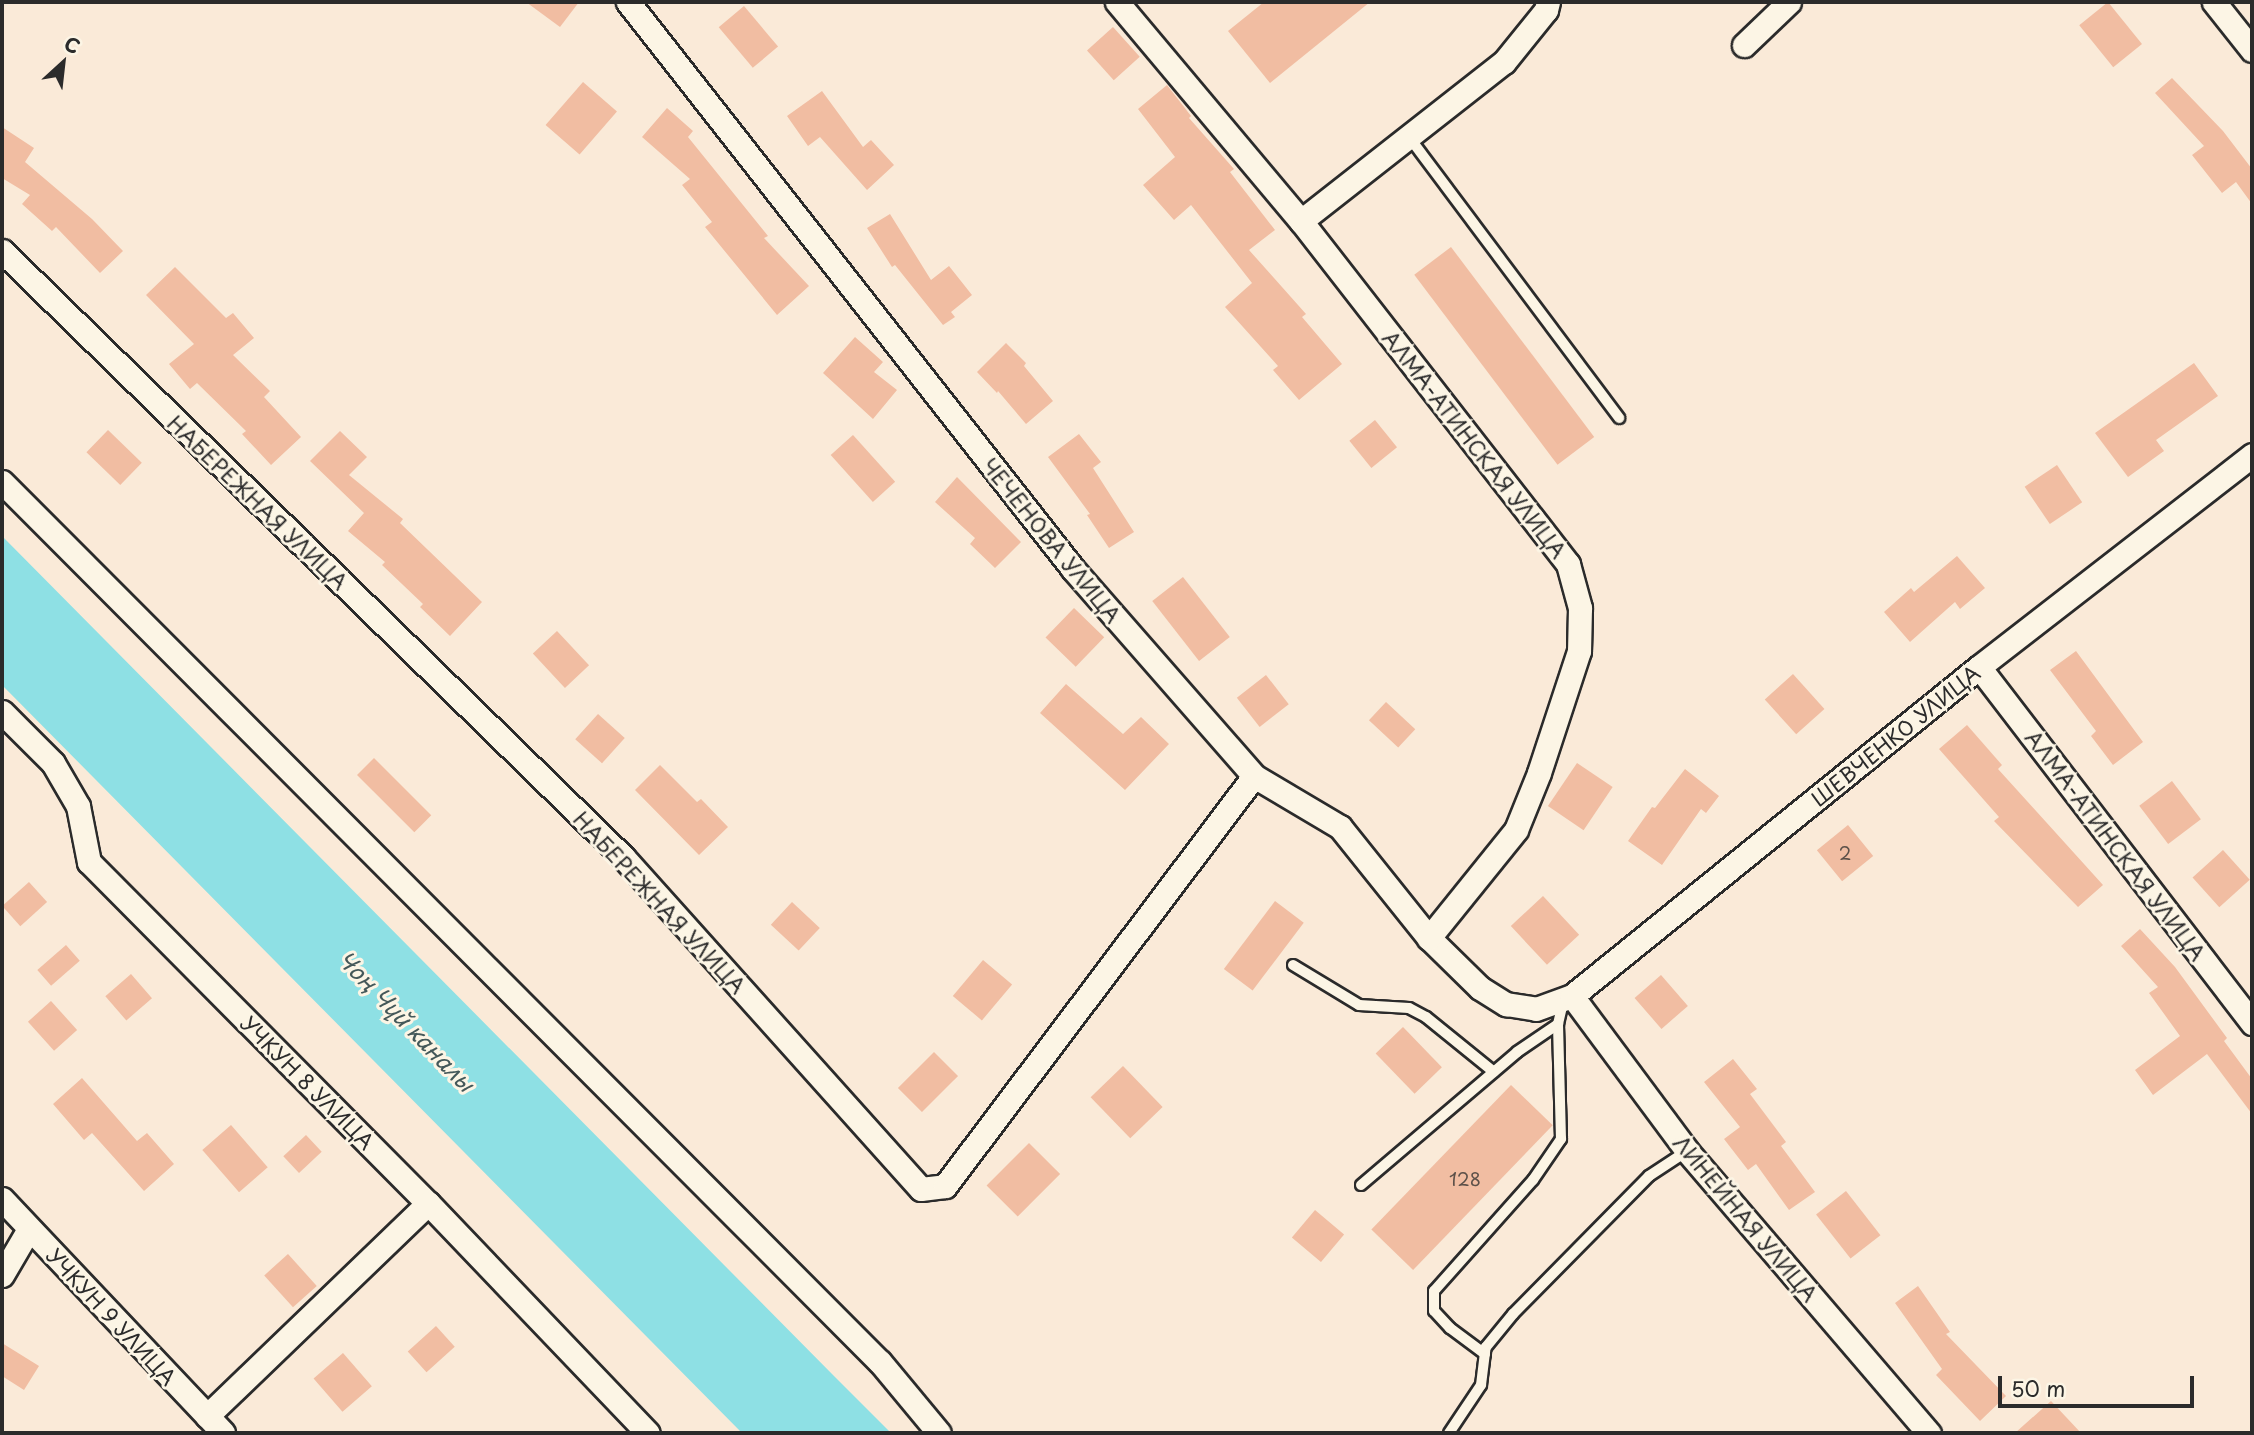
<!DOCTYPE html>
<html>
<head>
<meta charset="utf-8">
<style>
  body { margin:0 }
  #map { position:relative; width:2254px; height:1435px; overflow:hidden; background:#faead8; font-family:"Playpen Sans",sans-serif }
  div>[style] { position:absolute }
  [style*='--x'] { left:calc(var(--x)*1px); top:calc(var(--y)*1px); width:calc(var(--w)*1px); rotate:calc(var(--a)*1deg) }
  .water>* { inset:0; background:#8ee0e4 }
  .building>* { inset:0; background:#f1bda2; transform-origin:0 0 }
  .roads { filter:drop-shadow(2px 0 #2b2b2b) drop-shadow(-2px 0 #2b2b2b) drop-shadow(0 2px #2b2b2b) drop-shadow(0 -2px #2b2b2b) }
  .service>* { height:10px; margin:-5px; padding:0 5px; transform-origin:5px; border-radius:5px; background:#fcf5e5 }
  .minor>* { height:23px; margin:-11.5px; padding:0 11.5px; transform-origin:11.5px; border-radius:11.5px; background:#fcf5e5 }
  span { translate:-50% -50%; white-space:nowrap; text-align:center; line-height:1.15; -webkit-text-stroke:6px #fcf5e5; paint-order:stroke }
  .number-label { font-size:18px; color:#5c5049 }
  .number-label span { -webkit-text-stroke-width:0 }
  .street-label { font-size:21px; color:#2b2b2b }
  .water-label { font-size:23px; color:#445859; font-style:italic }
  .frame { position:absolute; inset:0; border:4px solid #2b2b2b; pointer-events:none }
  .north { position:absolute; left:28px; top:28px; width:70px; height:70px; -webkit-text-stroke:5px #fcf5e5; paint-order:stroke; rotate:27deg; font-size:19px; font-weight:700; line-height:28px; text-align:center; color:#2b2b2b }
  .north::after { content:''; display:block; margin:auto; width:24px; height:32px; background:#2b2b2b; clip-path:polygon(50% 0,100% 100%,50% 72%,0 100%) }
  .scale { position:absolute; left:1998px; top:1376px; width:196px; height:32px; box-sizing:border-box; border:4px solid #2b2b2b; border-top:0; padding-left:9px; font-size:21px; line-height:24px; white-space:nowrap; color:#2b2b2b; -webkit-text-stroke:5px #fcf5e5; paint-order:stroke }
</style>
</head>
<body>
<div id="map">
  <div class="water">
    <div style="clip-path:polygon(2px 536px,834px 1376px,891px 1433px,742px 1433px,2px 685px)"></div>
  </div>
  <div class="building">
    <div style="clip-path:polygon(526px 2px,579px 2px,560px 27px)"></div>
    <div style="clip-path:polygon(1264px 2px,1370px 2px,1270px 83px,1228px 31px)"></div>
    <div style="left:2108px;top:2px;width:54px;height:37px;rotate:51deg"></div>
    <div style="left:744px;top:6px;width:53px;height:33px;rotate:50deg"></div>
    <div style="left:1113px;top:27px;width:40px;height:35px;rotate:48deg"></div>
    <div style="clip-path:polygon(2172px 78px,2223px 131px,2252px 169px,2252px 204px,2236px 182px,2222px 193px,2192px 155px,2204px 146px,2155px 93px)"></div>
    <div style="left:583px;top:82px;width:45px;height:57px;rotate:41deg"></div>
    <div style="clip-path:polygon(1167px 85px,1191px 116px,1189px 118px,1234px 169px,1230px 172px,1275px 230px,1249px 250px,1306px 314px,1302px 317px,1342px 364px,1299px 400px,1273px 370px,1278px 366px,1225px 307px,1252px 283px,1191px 205px,1174px 220px,1143px 185px,1175px 157px,1138px 109px)"></div>
    <div style="clip-path:polygon(822px 91px,863px 147px,871px 140px,894px 165px,867px 190px,820px 137px,808px 146px,787px 116px)"></div>
    <div style="clip-path:polygon(667px 108px,693px 131px,688px 137px,768px 236px,764px 238px,809px 286px,777px 315px,705px 227px,712px 222px,682px 185px,690px 179px,642px 137px)"></div>
    <div style="clip-path:polygon(2px 127px,34px 148px,25px 162px,92px 219px,123px 251px,100px 273px,56px 227px,52px 231px,22px 204px,30px 195px,2px 178px)"></div>
    <div style="clip-path:polygon(890px 214px,931px 280px,949px 266px,972px 295px,951px 312px,955px 317px,943px 325px,895px 265px,892px 267px,867px 228px)"></div>
    <div style="left:1451px;top:247px;width:238px;height:46px;rotate:53deg"></div>
    <div style="clip-path:polygon(175px 267px,226px 318px,233px 313px,254px 338px,233px 355px,270px 391px,264px 397px,301px 437px,271px 465px,242px 434px,246px 431px,197px 383px,190px 389px,169px 364px,194px 344px,146px 295px)"></div>
    <div style="clip-path:polygon(855px 337px,883px 362px,874px 372px,897px 390px,873px 419px,823px 373px)"></div>
    <div style="clip-path:polygon(1006px 343px,1026px 363px,1024px 366px,1053px 401px,1026px 424px,998px 391px,997px 393px,977px 372px)"></div>
    <div style="clip-path:polygon(2194px 363px,2218px 396px,2156px 440px,2164px 451px,2128px 477px,2095px 433px)"></div>
    <div style="left:1375px;top:420px;width:35px;height:33px;rotate:51deg"></div>
    <div style="left:108px;top:430px;width:47px;height:31px;rotate:44deg"></div>
    <div style="clip-path:polygon(340px 431px,367px 457px,349px 475px,403px 519px,400px 523px,482px 602px,450px 636px,420px 607px,423px 604px,382px 565px,385px 562px,348px 531px,364px 513px,310px 461px)"></div>
    <div style="clip-path:polygon(1079px 434px,1101px 462px,1093px 468px,1134px 532px,1109px 548px,1087px 515px,1090px 514px,1048px 457px)"></div>
    <div style="left:853px;top:435px;width:63px;height:30px;rotate:48deg"></div>
    <div style="left:2057px;top:465px;width:45px;height:39px;rotate:56deg"></div>
    <div style="clip-path:polygon(957px 477px,1021px 542px,995px 568px,970px 544px,975px 538px,935px 502px)"></div>
    <div style="clip-path:polygon(1957px 556px,1985px 588px,1960px 609px,1955px 602px,1910px 642px,1884px 612px,1911px 588px,1914px 592px)"></div>
    <div style="left:1183px;top:577px;width:76px;height:39px;rotate:52deg"></div>
    <div style="left:1074px;top:608px;width:42px;height:41px;rotate:44deg"></div>
    <div style="left:557px;top:631px;width:47px;height:33px;rotate:47deg"></div>
    <div style="clip-path:polygon(2076px 651px,2143px 742px,2113px 765px,2091px 736px,2096px 731px,2050px 670px)"></div>
    <div style="left:1793px;top:674px;width:47px;height:38px;rotate:48deg"></div>
    <div style="left:1266px;top:675px;width:37px;height:37px;rotate:52deg"></div>
    <div style="clip-path:polygon(1066px 684px,1123px 734px,1141px 717px,1169px 744px,1125px 790px,1040px 713px)"></div>
    <div style="left:1386px;top:702px;width:40px;height:25px;rotate:43deg"></div>
    <div style="left:598px;top:714px;width:36px;height:34px;rotate:42deg"></div>
    <div style="clip-path:polygon(1967px 725px,2002px 765px,1998px 769px,2103px 885px,2078px 907px,1994px 821px,1999px 817px,1939px 749px)"></div>
    <div style="left:374px;top:758px;width:81px;height:24px;rotate:45deg"></div>
    <div style="left:1577px;top:763px;width:43px;height:52px;rotate:34deg"></div>
    <div style="clip-path:polygon(660px 765px,697px 802px,701px 799px,728px 827px,699px 855px,635px 790px)"></div>
    <div style="clip-path:polygon(1685px 769px,1719px 796px,1706px 813px,1701px 809px,1662px 865px,1628px 841px,1652px 807px,1655px 808px)"></div>
    <div style="left:2172px;top:781px;width:48px;height:41px;rotate:53deg"></div>
    <div style="left:1848px;top:825px;width:40px;height:40px;rotate:51deg"></div>
    <div style="left:2223px;top:850px;width:40px;height:41px;rotate:48deg"></div>
    <div style="left:29px;top:882px;width:27px;height:36px;rotate:48deg"></div>
    <div style="left:1543px;top:896px;width:53px;height:44px;rotate:47deg"></div>
    <div style="left:1275px;top:901px;width:36px;height:85px;rotate:37deg"></div>
    <div style="left:792px;top:902px;width:38px;height:31px;rotate:43deg"></div>
    <div style="clip-path:polygon(2140px 929px,2175px 967px,2227px 1038px,2224px 1041px,2252px 1079px,2252px 1114px,2207px 1054px,2153px 1095px,2135px 1070px,2180px 1036px,2149px 993px,2158px 987px,2121px 946px)"></div>
    <div style="left:66px;top:945px;width:21px;height:38px;rotate:49deg"></div>
    <div style="left:983px;top:960px;width:38px;height:47px;rotate:40deg"></div>
    <div style="left:131px;top:974px;width:32px;height:34px;rotate:49deg"></div>
    <div style="left:1661px;top:975px;width:41px;height:35px;rotate:49deg"></div>
    <div style="left:51px;top:1001px;width:39px;height:31px;rotate:48deg"></div>
    <div style="left:1403px;top:1027px;width:56px;height:38px;rotate:46deg"></div>
    <div style="left:934px;top:1052px;width:34px;height:51px;rotate:45deg"></div>
    <div style="clip-path:polygon(1733px 1059px,1757px 1089px,1750px 1094px,1786px 1142px,1781px 1146px,1815px 1192px,1789px 1210px,1756px 1164px,1748px 1170px,1724px 1139px,1740px 1127px,1704px 1082px)"></div>
    <div style="left:1123px;top:1066px;width:57px;height:45px;rotate:46deg"></div>
    <div style="clip-path:polygon(82px 1078px,137px 1141px,147px 1133px,174px 1164px,144px 1191px,92px 1133px,84px 1140px,53px 1104px)"></div>
    <div style="left:1511px;top:1085px;width:58px;height:201px;rotate:44deg"></div>
    <div style="left:231px;top:1125px;width:56px;height:38px;rotate:49deg"></div>
    <div style="left:306px;top:1135px;width:23px;height:31px;rotate:47deg"></div>
    <div style="left:1029px;top:1143px;width:44px;height:60px;rotate:45deg"></div>
    <div style="left:1846px;top:1191px;width:56px;height:38px;rotate:52deg"></div>
    <div style="left:1315px;top:1210px;width:38px;height:36px;rotate:40deg"></div>
    <div style="left:288px;top:1254px;width:43px;height:32px;rotate:48deg"></div>
    <div style="clip-path:polygon(1918px 1286px,1950px 1332px,1946px 1334px,2006px 1396px,1980px 1421px,1936px 1375px,1942px 1369px,1895px 1303px)"></div>
    <div style="left:436px;top:1326px;width:28px;height:38px;rotate:48deg"></div>
    <div style="clip-path:polygon(2px 1343px,39px 1366px,24px 1390px,2px 1376px)"></div>
    <div style="left:343px;top:1353px;width:44px;height:39px;rotate:49deg"></div>
    <div style="clip-path:polygon(2051px 1401px,2081px 1433px,2015px 1433px)"></div>
  </div>
  <div class="roads">
    <div class="service">
      <div style="--x:1409;--y:137;--w:351;--a:53.2"></div>
      <div style="--x:1293;--y:965;--w:77;--a:31.2"></div>
      <div style="--x:1359;--y:1005;--w:50;--a:3.4"></div>
      <div style="--x:1409;--y:1008;--w:19;--a:28"></div>
      <div style="--x:1426;--y:1017;--w:87;--a:39"></div>
      <div style="--x:1361;--y:1185;--w:205;--a:-40.4"></div>
      <div style="--x:1517;--y:1052;--w:50;--a:-34.3"></div>
      <div style="--x:1485;--y:1354;--w:44;--a:-143.4"></div>
      <div style="--x:1450;--y:1328;--w:23;--a:-133"></div>
      <div style="--x:1434;--y:1311;--w:20;--a:-90"></div>
      <div style="--x:1434;--y:1291;--w:149;--a:-48.3"></div>
      <div style="--x:1533;--y:1180;--w:50;--a:-55.7"></div>
      <div style="--x:1561;--y:1139;--w:115;--a:-91.5"></div>
      <div style="--x:1558;--y:1024;--w:26;--a:-77"></div>
      <div style="--x:1449;--y:1433;--w:58;--a:-56.3"></div>
      <div style="--x:1481;--y:1385;--w:38;--a:-83"></div>
      <div style="--x:1486;--y:1347;--w:43;--a:-50.7"></div>
      <div style="--x:1513;--y:1314;--w:194;--a:-45.4"></div>
      <div style="--x:1649;--y:1176;--w:45;--a:-33.3"></div>
    </div>
    <div class="minor">
      <div style="--x:628;--y:2;--w:721;--a:51.87"></div>
      <div style="--x:1073;--y:569;--w:275;--a:48.8"></div>
      <div style="--x:1254;--y:776;--w:100;--a:30.7"></div>
      <div style="--x:1340;--y:827;--w:142;--a:51.3"></div>
      <div style="--x:1429;--y:938;--w:71;--a:44.4"></div>
      <div style="--x:1480;--y:988;--w:31;--a:32"></div>
      <div style="--x:1506;--y:1004;--w:30;--a:9"></div>
      <div style="--x:1536;--y:1009;--w:38;--a:-20"></div>
      <div style="--x:1572;--y:996;--w:523;--a:-38.95"></div>
      <div style="--x:1979;--y:667;--w:346;--a:-37.8"></div>
      <div style="--x:1117;--y:2;--w:286;--a:50"></div>
      <div style="--x:1301;--y:221;--w:435;--a:52.1"></div>
      <div style="--x:1568;--y:564;--w:46;--a:74.7"></div>
      <div style="--x:1580;--y:608;--w:43;--a:91.3"></div>
      <div style="--x:1579;--y:651;--w:128;--a:108.2"></div>
      <div style="--x:1539;--y:773;--w:61;--a:112"></div>
      <div style="--x:1516;--y:830;--w:139;--a:128.9"></div>
      <div style="--x:2214;--y:2;--w:61;--a:51.6"></div>
      <div style="--x:1744;--y:45;--w:62;--a:-43.7"></div>
      <div style="--x:1301;--y:221;--w:258;--a:-38.1"></div>
      <div style="--x:1504;--y:62;--w:67;--a:-51.1"></div>
      <div style="--x:1546;--y:10;--w:8;--a:-76"></div>
      <div style="--x:2;--y:251;--w:868;--a:44.3"></div>
      <div style="--x:623;--y:857;--w:446;--a:48.1"></div>
      <div style="--x:921;--y:1189;--w:24;--a:-7"></div>
      <div style="--x:945;--y:1186;--w:513;--a:-53"></div>
      <div style="--x:2;--y:482;--w:1243;--a:45.07"></div>
      <div style="--x:880;--y:1362;--w:92;--a:50.3"></div>
      <div style="--x:1979;--y:667;--w:449;--a:52.5"></div>
      <div style="--x:2;--y:712;--w:72;--a:45"></div>
      <div style="--x:53;--y:763;--w:50;--a:59.8"></div>
      <div style="--x:78;--y:806;--w:57;--a:78.9"></div>
      <div style="--x:89;--y:862;--w:481;--a:45.2"></div>
      <div style="--x:428;--y:1203;--w:318;--a:46.3"></div>
      <div style="--x:1572;--y:996;--w:193;--a:53.4"></div>
      <div style="--x:1687;--y:1151;--w:372;--a:49.4"></div>
      <div style="--x:2;--y:1199;--w:322;--a:46.6"></div>
      <div style="--x:2;--y:1275;--w:53;--a:-59.6"></div>
      <div style="--x:207;--y:1416;--w:307;--a:-43.9"></div>
    </div>
  </div>
  <div class="number-label">
    <span style="left:1845px;top:853px">2</span>
    <span style="left:1465px;top:1179px">128</span>
  </div>
  <div class="street-label">
    <span style="left:1475px;top:444px;rotate:52deg">АЛМА-АТИНСКАЯ УЛИЦА</span>
    <span style="left:258px;top:502px;rotate:44deg">НАБЕРЕЖНАЯ УЛИЦА</span>
    <span style="left:1052px;top:540px;rotate:51deg">ЧЕЧЕНОВА УЛИЦА</span>
    <span style="left:1895px;top:735px;rotate:-39deg">ШЕВЧЕНКО УЛИЦА</span>
    <span style="left:2116px;top:845px;rotate:53deg">АЛМА-АТИНСКАЯ УЛИЦА</span>
    <span style="left:660px;top:902px;rotate:47deg">НАБЕРЕЖНАЯ УЛИЦА</span>
    <span style="left:308px;top:1082px;rotate:45deg">УЧКУН 8 УЛИЦА</span>
    <span style="left:1746px;top:1218px;rotate:50deg">ЛИНЕЙНАЯ УЛИЦА</span>
    <span style="left:112px;top:1316px;rotate:47deg">УЧКУН 9 УЛИЦА</span>
  </div>
  <div class="water-label">
    <span style="left:406px;top:1021px;rotate:46deg">Чоң Чүй каналы</span>
  </div>
  <div class="frame"></div>
  <div class="north">С</div>
  <div class="scale">50 m</div>
</div>
</body>
</html>
